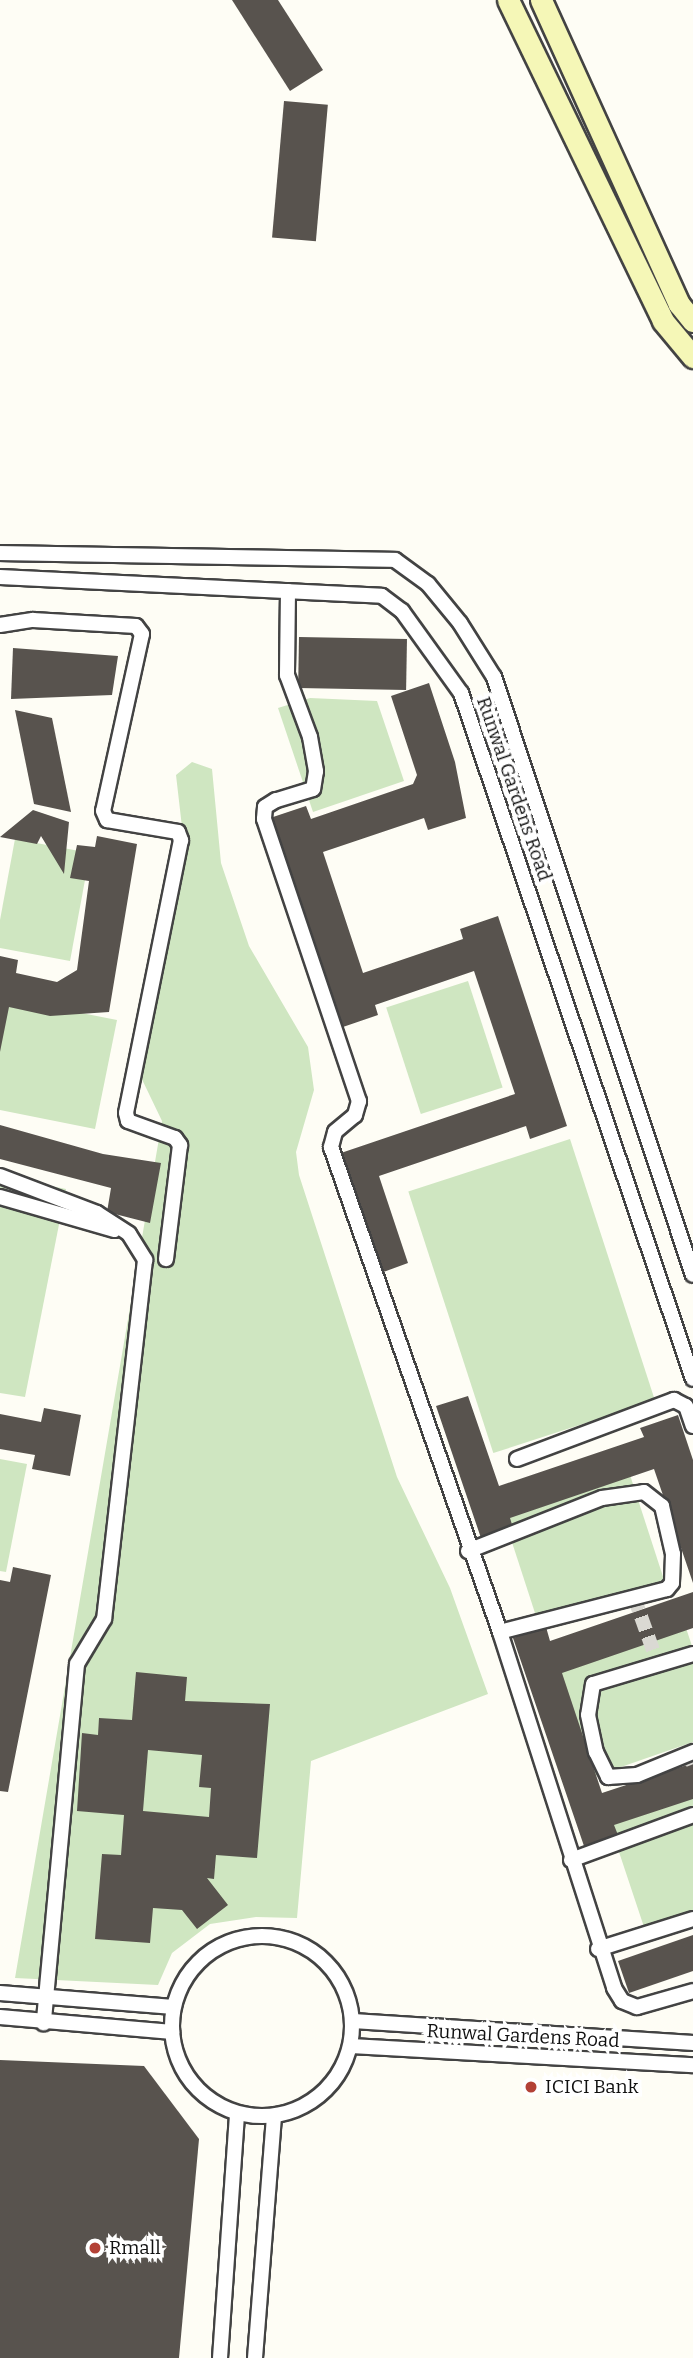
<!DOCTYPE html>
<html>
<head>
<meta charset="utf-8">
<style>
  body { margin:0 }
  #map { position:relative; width:693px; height:2358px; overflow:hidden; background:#fefdf5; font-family:Bitter,serif }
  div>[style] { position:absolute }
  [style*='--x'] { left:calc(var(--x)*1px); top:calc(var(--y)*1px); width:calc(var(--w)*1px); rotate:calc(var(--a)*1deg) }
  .green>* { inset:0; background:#cfe6c1; transform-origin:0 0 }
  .building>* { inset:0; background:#58534e; transform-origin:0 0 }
  .street-tunnel>* { height:14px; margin-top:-7px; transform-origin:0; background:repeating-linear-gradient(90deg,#dad9d3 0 14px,transparent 0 21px) }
  .roads { filter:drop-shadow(2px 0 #434343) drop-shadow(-2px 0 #434343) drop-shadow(0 2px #434343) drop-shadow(0 -2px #434343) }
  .street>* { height:14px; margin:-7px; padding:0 7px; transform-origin:7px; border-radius:7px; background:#fff }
  .street>.ring { margin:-7px; padding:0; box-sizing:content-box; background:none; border:14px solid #fff; border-radius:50% }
  .secondary>* { height:21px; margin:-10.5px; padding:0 10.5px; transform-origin:10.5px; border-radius:10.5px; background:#f5f7b7 }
  .dots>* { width:19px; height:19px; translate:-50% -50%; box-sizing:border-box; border:4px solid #fff; border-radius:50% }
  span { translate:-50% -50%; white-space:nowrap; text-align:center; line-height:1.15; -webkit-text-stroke:7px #fff; paint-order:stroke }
  .street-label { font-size:19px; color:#101010 }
  .poi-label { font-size:19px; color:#101010 }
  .left { translate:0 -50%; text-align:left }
</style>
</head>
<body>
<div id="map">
  <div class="green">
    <div style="clip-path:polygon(310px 698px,377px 701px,404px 781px,313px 812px,278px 708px)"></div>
    <div style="clip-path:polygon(192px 762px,212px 769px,221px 863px,249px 946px,308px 1047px,314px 1090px,296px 1152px,299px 1175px,397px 1477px,450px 1588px,488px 1694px,311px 1761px,297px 1918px,256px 1917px,210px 1924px,172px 1953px,158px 1985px,15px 1978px,162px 1121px,137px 1069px,157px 943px,186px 862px,176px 775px)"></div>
    <div style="clip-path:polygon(15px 839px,90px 853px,70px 961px,0 948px,0 920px)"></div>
    <div style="left:468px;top:981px;width:112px;height:86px;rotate:72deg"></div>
    <div style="clip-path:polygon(0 997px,117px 1020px,95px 1129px,0 1110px)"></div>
    <div style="left:570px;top:1139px;width:275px;height:170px;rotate:72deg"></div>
    <div style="clip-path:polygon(0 1176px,66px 1189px,25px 1397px,0 1393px)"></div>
    <div style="clip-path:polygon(0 1459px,27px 1464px,6px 1572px,0 1571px)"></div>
    <div style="left:630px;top:1475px;width:114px;height:133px;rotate:72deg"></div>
    <div style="clip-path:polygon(685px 1625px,693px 1649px,693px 1742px,595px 1776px,559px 1667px)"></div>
    <div style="clip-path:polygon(693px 1797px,693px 1917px,646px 1933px,610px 1825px)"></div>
  </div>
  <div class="building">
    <div style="clip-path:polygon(232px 0,278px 0,323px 70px,290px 91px)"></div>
    <div style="left:284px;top:101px;width:44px;height:137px;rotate:5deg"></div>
    <div style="left:299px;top:637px;width:108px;height:51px;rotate:1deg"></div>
    <div style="clip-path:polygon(13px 648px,118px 656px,112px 695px,11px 699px)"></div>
    <div style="clip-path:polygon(429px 683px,455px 762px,466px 818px,428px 830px,424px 818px,323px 852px,363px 973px,463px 939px,460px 929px,498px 916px,567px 1126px,530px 1139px,526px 1126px,379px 1176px,408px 1263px,378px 1274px,338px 1154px,515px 1094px,474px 971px,375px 1005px,378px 1015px,340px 1028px,270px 818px,306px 806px,311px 819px,413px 784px,417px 775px,391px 696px)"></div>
    <div style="clip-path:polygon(15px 710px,52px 718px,71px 812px,34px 804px)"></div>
    <div style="clip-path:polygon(33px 810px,69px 822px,64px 874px,41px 836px,37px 844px,0 837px)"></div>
    <div style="clip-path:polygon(97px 836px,137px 844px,109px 1012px,50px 1016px,9px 1007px,0 1052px,0 956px,18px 960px,16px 973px,57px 982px,77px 970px,89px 881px,70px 878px,77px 845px,95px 847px)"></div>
    <div style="clip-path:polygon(0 1125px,103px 1154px,161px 1163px,150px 1223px,107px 1212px,111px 1188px,0 1159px)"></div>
    <div style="clip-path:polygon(468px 1396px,499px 1486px,644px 1437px,640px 1428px,678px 1415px,693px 1460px,693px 1583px,654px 1469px,510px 1518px,514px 1531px,482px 1541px,436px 1406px)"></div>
    <div style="clip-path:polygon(44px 1408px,81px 1415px,70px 1476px,32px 1469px,35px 1455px,0 1449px,0 1414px,41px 1422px)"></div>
    <div style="clip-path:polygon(13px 1567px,51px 1575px,8px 1792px,0 1791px,0 1580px,10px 1582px)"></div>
    <div style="clip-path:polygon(693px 1592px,693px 1628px,562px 1673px,602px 1793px,693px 1763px,693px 1799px,614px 1825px,618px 1835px,584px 1846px,513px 1638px,546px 1627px,550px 1641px)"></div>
    <div style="clip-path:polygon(evenodd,136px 1672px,187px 1677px,185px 1701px,270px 1704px,257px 1858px,216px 1855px,214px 1879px,207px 1878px,228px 1905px,197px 1929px,182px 1910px,153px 1908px,150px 1943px,95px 1939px,102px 1854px,121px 1855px,124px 1815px,77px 1811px,82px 1733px,98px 1735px,99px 1718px,132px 1720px,136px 1672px,148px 1750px,202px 1755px,199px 1787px,211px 1788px,209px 1817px,143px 1811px,148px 1750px)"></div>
    <div style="clip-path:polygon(693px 1935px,693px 1971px,629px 1993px,618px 1961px)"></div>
    <div style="clip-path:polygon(0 2060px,144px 2066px,199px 2139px,179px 2358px,0 2358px)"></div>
  </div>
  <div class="street-tunnel">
    <div style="--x:634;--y:1597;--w:71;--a:70.3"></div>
    <div style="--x:689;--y:1754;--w:11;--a:68"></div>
  </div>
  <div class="roads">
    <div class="street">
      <div style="--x:0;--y:553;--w:395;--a:1"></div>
      <div style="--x:395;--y:560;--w:41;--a:36"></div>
      <div style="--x:428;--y:584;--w:50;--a:50.6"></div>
      <div style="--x:460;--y:623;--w:64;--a:57.8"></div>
      <div style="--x:494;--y:677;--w:630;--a:71.59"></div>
      <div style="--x:0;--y:577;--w:382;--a:2.8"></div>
      <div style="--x:382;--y:596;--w:25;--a:37"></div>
      <div style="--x:402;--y:611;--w:101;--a:54.3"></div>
      <div style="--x:461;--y:693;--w:724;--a:71.31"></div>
      <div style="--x:288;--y:591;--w:84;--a:90.7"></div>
      <div style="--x:287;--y:675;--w:66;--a:69.6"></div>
      <div style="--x:310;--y:737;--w:35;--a:80"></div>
      <div style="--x:316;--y:771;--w:18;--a:99"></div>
      <div style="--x:313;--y:789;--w:39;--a:163"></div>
      <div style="--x:276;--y:800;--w:13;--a:148"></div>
      <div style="--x:265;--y:807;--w:12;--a:95"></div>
      <div style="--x:264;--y:819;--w:298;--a:71.4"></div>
      <div style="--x:359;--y:1101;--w:15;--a:106"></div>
      <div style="--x:355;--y:1115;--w:26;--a:140"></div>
      <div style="--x:335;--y:1132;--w:16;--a:105"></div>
      <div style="--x:331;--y:1147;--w:514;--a:70.79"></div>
      <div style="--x:500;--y:1632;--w:374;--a:72.2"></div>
      <div style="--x:614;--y:1988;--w:15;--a:58"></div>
      <div style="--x:622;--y:2001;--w:16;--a:22"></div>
      <div style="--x:637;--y:2007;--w:58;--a:-15.9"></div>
      <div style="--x:0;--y:625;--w:33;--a:-9"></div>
      <div style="--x:33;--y:620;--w:103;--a:3.3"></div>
      <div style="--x:136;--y:626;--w:10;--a:53"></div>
      <div style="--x:142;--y:634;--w:181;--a:102.4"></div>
      <div style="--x:103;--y:811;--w:10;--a:66"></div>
      <div style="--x:107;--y:820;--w:72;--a:9.6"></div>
      <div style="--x:178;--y:832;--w:9;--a:69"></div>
      <div style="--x:181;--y:840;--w:278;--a:101.4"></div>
      <div style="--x:126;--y:1113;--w:8;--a:76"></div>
      <div style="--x:128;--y:1121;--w:50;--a:19.9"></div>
      <div style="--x:175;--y:1138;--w:9;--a:54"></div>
      <div style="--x:180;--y:1145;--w:115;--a:97"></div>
      <div style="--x:0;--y:1176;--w:104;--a:20.9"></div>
      <div style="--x:97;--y:1213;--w:38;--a:33"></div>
      <div style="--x:129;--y:1234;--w:31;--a:58"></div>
      <div style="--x:145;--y:1260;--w:361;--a:96.5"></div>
      <div style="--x:104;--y:1619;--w:52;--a:121"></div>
      <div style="--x:77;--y:1664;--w:361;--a:95.3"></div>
      <div style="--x:0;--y:1197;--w:119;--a:16.1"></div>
      <div style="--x:517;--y:1459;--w:168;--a:-20.6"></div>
      <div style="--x:674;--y:1400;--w:13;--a:27"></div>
      <div style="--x:686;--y:1406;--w:21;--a:71"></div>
      <div style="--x:468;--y:1551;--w:144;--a:-21.6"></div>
      <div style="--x:602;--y:1498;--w:42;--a:-8.1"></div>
      <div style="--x:644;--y:1492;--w:23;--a:38"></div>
      <div style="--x:662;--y:1506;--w:49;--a:77.1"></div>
      <div style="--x:673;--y:1554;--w:29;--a:92"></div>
      <div style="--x:672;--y:1583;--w:8;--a:130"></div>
      <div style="--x:667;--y:1589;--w:172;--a:165.6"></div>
      <div style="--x:693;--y:1654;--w:104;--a:163.3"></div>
      <div style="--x:593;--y:1684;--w:31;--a:99"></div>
      <div style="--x:588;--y:1715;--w:38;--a:78"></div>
      <div style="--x:596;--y:1752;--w:28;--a:64"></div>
      <div style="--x:608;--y:1777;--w:29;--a:-4"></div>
      <div style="--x:637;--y:1775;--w:61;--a:-22.3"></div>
      <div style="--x:571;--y:1860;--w:130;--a:-20.2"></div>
      <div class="ring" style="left:172px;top:1936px;width:166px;height:166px"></div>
      <div style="--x:598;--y:1949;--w:100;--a:-17.5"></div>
      <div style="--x:0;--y:1993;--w:174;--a:4.6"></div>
      <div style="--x:0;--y:2017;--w:173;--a:5"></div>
      <div style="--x:353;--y:2021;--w:341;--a:3.7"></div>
      <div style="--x:351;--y:2046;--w:343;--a:3.2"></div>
      <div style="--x:220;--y:2358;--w:245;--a:-86"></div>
      <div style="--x:255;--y:2358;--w:242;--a:-85.5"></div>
    </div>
    <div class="secondary">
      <div style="--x:508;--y:0;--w:356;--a:64.2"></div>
      <div style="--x:663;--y:321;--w:47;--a:50.2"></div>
      <div style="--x:541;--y:0;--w:334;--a:65.6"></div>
      <div style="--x:679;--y:304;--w:22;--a:51"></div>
    </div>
  </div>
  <div class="dots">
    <div style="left:531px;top:2087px;background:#b34136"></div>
    <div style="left:95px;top:2248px;background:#b34136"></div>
  </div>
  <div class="street-label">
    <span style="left:514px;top:789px;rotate:71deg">Runwal Gardens Road</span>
    <span style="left:523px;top:2036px;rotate:3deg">Runwal Gardens Road</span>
  </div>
  <div class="poi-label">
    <span class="left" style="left:545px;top:2087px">ICICI Bank</span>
    <span class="left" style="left:109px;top:2248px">Rmall</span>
  </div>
</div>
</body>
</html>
